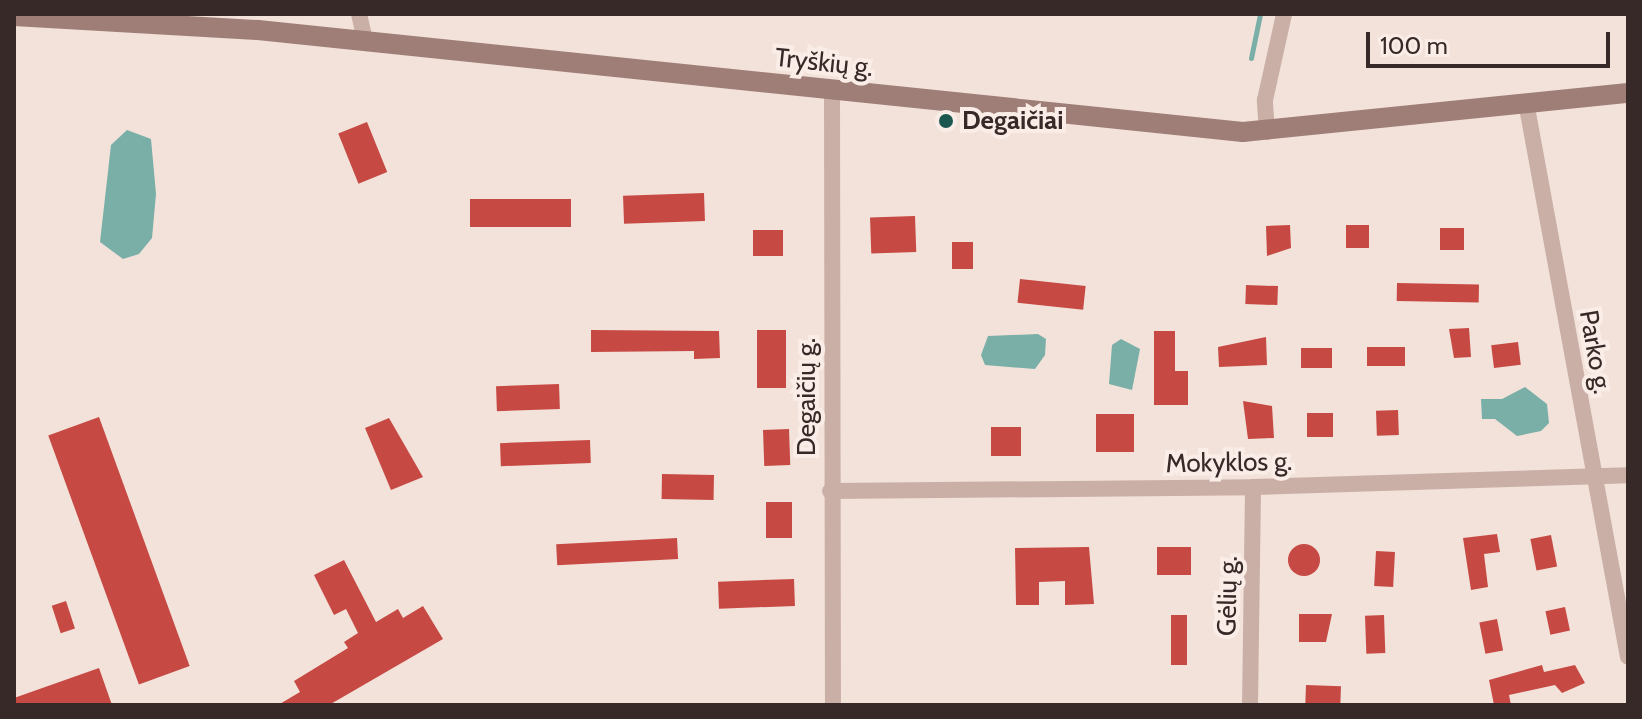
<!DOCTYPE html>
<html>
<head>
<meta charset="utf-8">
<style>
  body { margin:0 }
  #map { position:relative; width:1642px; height:719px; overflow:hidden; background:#f2e2da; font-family:Cabin,sans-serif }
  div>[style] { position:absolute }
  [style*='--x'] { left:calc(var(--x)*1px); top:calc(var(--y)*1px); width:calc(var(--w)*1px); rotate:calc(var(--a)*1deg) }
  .water>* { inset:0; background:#79afa7 }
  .stream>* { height:5px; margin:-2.5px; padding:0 2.5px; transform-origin:2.5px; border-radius:2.5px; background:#79afa7 }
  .building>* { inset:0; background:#c74943; transform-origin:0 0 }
  .round { border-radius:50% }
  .street>* { height:16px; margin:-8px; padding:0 8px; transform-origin:8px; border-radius:8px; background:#caafa6 }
  .secondary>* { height:20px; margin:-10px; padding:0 10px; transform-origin:10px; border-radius:10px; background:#9e7e77 }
  .dots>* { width:22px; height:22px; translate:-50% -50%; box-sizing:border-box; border:4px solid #faede7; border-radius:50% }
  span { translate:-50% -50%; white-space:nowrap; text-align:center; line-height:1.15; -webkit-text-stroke:8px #faede7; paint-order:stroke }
  .street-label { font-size:26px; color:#362927 }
  .poi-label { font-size:26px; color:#362927; font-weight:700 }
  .left { translate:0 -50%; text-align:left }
  .frame { position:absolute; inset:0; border:16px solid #362927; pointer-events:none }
  .scale { position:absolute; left:1366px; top:32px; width:244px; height:36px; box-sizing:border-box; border:4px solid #362927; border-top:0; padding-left:10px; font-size:24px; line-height:28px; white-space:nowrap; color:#362927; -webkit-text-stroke:6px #faede7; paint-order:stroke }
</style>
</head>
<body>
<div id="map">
  <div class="water">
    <div style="clip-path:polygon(127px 130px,151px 139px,156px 194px,152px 238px,139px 254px,123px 259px,100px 242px,111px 145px)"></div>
    <div style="clip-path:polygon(1038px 334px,1046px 339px,1045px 355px,1035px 369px,985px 365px,981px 355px,988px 336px)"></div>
    <div style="clip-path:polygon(1121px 339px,1140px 349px,1132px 390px,1109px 384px,1112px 345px)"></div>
    <div style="clip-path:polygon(1525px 387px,1547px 404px,1549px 423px,1541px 431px,1517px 436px,1495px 419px,1482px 419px,1481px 399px,1502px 399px)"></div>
  </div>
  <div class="stream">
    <div style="--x:1251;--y:58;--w:45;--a:-78.4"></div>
  </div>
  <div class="building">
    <div style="left:367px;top:122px;width:54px;height:31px;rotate:68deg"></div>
    <div style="left:704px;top:193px;width:28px;height:81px;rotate:88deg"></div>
    <div style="left:571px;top:199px;width:28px;height:101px;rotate:90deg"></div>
    <div style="left:915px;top:216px;width:36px;height:45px;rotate:88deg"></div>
    <div style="clip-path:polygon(1290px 225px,1291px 248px,1267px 256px,1266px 226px)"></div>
    <div style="left:1346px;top:225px;width:23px;height:23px"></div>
    <div style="left:1440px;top:228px;width:24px;height:22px"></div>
    <div style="left:753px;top:230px;width:30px;height:26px"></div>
    <div style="left:952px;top:242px;width:21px;height:27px"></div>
    <div style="left:1020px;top:279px;width:66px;height:24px;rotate:6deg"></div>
    <div style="left:1397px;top:283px;width:82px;height:18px;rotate:1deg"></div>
    <div style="left:1246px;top:285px;width:32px;height:19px;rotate:2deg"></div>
    <div style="clip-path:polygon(1469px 328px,1471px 357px,1454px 358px,1449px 329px)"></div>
    <div style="clip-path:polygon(591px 330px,719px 331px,720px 358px,694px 359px,694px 351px,591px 352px)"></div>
    <div style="left:757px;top:330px;width:29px;height:58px"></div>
    <div style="clip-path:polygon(1154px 331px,1175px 331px,1175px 371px,1188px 371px,1188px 405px,1154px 405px)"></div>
    <div style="clip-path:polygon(1266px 337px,1267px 365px,1219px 367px,1218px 347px)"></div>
    <div style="left:1518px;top:342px;width:23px;height:27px;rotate:83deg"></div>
    <div style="left:1367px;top:347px;width:38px;height:19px"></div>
    <div style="left:1301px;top:348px;width:31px;height:20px"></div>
    <div style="left:559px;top:384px;width:25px;height:63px;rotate:88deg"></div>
    <div style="clip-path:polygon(1243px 401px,1272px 406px,1274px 438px,1248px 439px)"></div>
    <div style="left:1398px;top:410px;width:25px;height:22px;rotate:88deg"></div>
    <div style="left:1307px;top:413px;width:26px;height:24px"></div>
    <div style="left:1096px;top:414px;width:38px;height:38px"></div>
    <div style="left:99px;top:417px;width:265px;height:54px;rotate:70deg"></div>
    <div style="clip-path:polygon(389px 418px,423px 477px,391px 490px,365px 428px)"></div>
    <div style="left:1021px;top:427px;width:29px;height:30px;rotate:90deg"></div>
    <div style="left:789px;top:429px;width:36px;height:26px;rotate:88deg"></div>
    <div style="left:590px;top:440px;width:23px;height:90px;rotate:88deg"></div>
    <div style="left:662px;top:474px;width:52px;height:25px;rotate:1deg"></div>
    <div style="left:766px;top:502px;width:26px;height:36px"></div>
    <div style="clip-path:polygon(1497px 534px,1500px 552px,1484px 554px,1488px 587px,1471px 590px,1463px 538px)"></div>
    <div style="left:1551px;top:535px;width:32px;height:21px;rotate:79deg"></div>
    <div style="left:677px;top:538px;width:21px;height:121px;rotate:87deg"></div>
    <div class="round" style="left:1288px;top:544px;width:32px;height:32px"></div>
    <div style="clip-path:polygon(1089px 547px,1094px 604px,1065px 605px,1065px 581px,1039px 582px,1039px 605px,1016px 605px,1015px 548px)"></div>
    <div style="left:1157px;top:547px;width:34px;height:28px"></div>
    <div style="left:1376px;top:551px;width:19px;height:35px;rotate:3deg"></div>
    <div style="clip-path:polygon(344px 560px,376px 622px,398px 609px,403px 618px,423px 606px,443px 639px,329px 705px,278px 705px,300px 692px,294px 681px,348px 648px,344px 642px,358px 633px,346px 609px,334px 615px,314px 575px)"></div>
    <div style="left:794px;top:579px;width:27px;height:76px;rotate:88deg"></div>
    <div style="left:66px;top:601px;width:29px;height:15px;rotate:72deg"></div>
    <div style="left:1565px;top:607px;width:24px;height:20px;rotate:78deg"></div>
    <div style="clip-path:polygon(1299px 614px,1332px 614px,1326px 642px,1299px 642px)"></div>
    <div style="left:1171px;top:615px;width:16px;height:50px"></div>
    <div style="left:1384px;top:615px;width:38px;height:19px;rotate:88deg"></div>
    <div style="left:1497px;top:619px;width:32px;height:18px;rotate:79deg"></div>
    <div style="clip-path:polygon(1542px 665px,1544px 672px,1575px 665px,1585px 683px,1562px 693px,1555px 685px,1509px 695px,1511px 705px,1494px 705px,1489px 680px)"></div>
    <div style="clip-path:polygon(99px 668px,112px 705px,14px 705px,14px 698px)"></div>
    <div style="left:1306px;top:685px;width:35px;height:20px;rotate:2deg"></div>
  </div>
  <div class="street">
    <div style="--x:359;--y:14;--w:27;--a:77"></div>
    <div style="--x:832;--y:90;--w:615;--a:89.91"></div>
    <div style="--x:1526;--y:102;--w:564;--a:79.59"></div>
    <div style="--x:1267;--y:132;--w:32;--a:-94"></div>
    <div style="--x:1265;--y:100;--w:88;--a:-77.5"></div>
    <div style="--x:830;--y:491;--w:423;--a:-0.5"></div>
    <div style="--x:1253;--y:487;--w:375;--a:-1.8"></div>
    <div style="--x:1250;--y:705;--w:218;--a:-89.2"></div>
  </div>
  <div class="secondary">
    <div style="--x:14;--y:16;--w:244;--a:3.3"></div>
    <div style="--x:258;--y:30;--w:990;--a:5.91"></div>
    <div style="--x:1243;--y:132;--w:387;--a:-5.8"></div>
  </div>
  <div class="dots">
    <div style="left:946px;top:121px;background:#1c5850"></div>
  </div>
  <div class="street-label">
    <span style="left:824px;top:63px;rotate:6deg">Tryškių g.</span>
    <span style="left:1595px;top:352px;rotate:80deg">Parko g.</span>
    <span style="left:807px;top:397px;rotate:-90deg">Degaičių g.</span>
    <span style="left:1229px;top:463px;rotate:-1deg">Mokyklos g.</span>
    <span style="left:1228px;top:596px;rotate:-89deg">Gėlių g.</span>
  </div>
  <div class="poi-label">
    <span class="left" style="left:962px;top:121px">Degaičiai</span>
  </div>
  <div class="frame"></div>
  <div class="scale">100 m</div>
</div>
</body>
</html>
